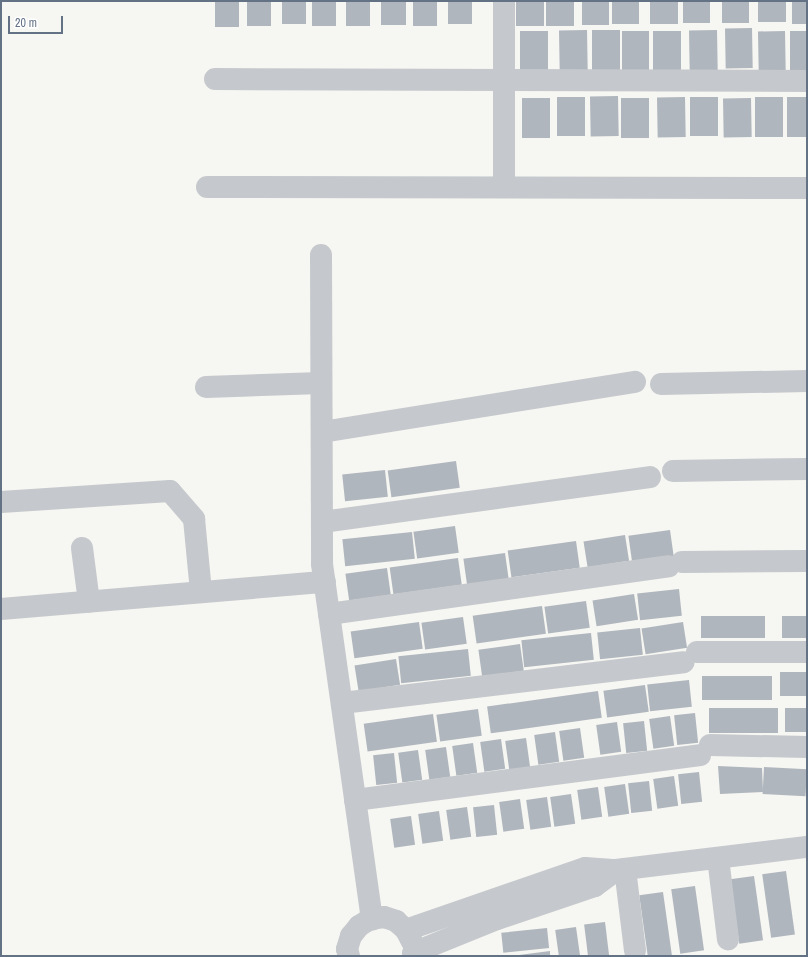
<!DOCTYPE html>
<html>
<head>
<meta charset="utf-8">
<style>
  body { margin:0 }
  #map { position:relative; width:808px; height:957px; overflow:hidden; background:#f6f6f2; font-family:"Archivo Narrow",sans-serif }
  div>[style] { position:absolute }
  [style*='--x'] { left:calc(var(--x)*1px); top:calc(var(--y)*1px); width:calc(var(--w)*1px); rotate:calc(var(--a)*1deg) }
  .building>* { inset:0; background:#b0b6bd; transform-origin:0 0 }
  .minor>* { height:22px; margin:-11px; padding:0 11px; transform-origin:11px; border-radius:11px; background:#c5c8cc }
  span { translate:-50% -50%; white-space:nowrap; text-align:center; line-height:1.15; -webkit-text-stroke:4px #fff; paint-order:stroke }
  .frame { position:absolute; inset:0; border:2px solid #637285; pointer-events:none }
  .scale { position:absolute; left:8px; top:16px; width:55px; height:18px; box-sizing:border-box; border:2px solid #637285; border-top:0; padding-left:5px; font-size:12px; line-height:14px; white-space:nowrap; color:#637285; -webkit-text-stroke:3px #fff; paint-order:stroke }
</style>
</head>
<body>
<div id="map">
  <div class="building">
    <div style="left:215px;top:1px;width:24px;height:26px"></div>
    <div style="left:247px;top:1px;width:24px;height:25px"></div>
    <div style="left:282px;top:1px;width:24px;height:23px"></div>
    <div style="left:312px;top:1px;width:24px;height:25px"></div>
    <div style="left:346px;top:1px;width:24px;height:25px"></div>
    <div style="left:381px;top:1px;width:25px;height:24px"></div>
    <div style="left:413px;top:1px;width:24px;height:25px"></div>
    <div style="left:448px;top:1px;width:24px;height:23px"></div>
    <div style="left:516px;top:1px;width:28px;height:25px"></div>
    <div style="left:546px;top:1px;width:28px;height:25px"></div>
    <div style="left:582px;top:1px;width:27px;height:24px"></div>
    <div style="left:612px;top:1px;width:27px;height:23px"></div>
    <div style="left:650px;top:1px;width:28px;height:23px"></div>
    <div style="left:683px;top:1px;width:27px;height:22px"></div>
    <div style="left:722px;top:1px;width:27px;height:22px"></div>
    <div style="left:758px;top:1px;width:28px;height:21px"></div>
    <div style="left:792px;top:1px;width:15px;height:23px"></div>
    <div style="left:752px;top:28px;width:40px;height:27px;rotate:89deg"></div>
    <div style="left:587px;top:30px;width:40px;height:28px;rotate:89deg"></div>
    <div style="left:620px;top:30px;width:40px;height:28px;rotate:90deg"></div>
    <div style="left:717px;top:30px;width:40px;height:28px;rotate:89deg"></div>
    <div style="left:520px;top:31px;width:28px;height:40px"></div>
    <div style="left:622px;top:31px;width:27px;height:40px"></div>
    <div style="left:653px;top:31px;width:28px;height:39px"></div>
    <div style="left:785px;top:31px;width:40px;height:27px;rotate:89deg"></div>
    <div style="left:790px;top:31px;width:17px;height:39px"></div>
    <div style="left:618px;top:96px;width:40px;height:28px;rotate:89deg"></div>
    <div style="left:557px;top:97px;width:28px;height:39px"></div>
    <div style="left:685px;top:97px;width:40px;height:28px;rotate:89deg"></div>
    <div style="left:690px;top:97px;width:28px;height:39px"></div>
    <div style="left:783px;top:97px;width:40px;height:28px;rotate:90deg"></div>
    <div style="left:807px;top:97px;width:40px;height:20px;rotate:90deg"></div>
    <div style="left:522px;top:98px;width:28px;height:40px"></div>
    <div style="left:621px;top:98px;width:28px;height:40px"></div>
    <div style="left:751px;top:98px;width:39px;height:28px;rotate:89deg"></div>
    <div style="left:456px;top:461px;width:27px;height:69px;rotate:82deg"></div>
    <div style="left:385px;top:470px;width:27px;height:43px;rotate:84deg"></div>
    <div style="left:455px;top:526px;width:27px;height:42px;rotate:82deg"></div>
    <div style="left:670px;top:530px;width:27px;height:42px;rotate:82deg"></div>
    <div style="left:412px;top:532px;width:27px;height:70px;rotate:84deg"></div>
    <div style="left:625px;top:535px;width:26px;height:42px;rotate:81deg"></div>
    <div style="left:576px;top:541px;width:27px;height:69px;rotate:82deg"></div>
    <div style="left:505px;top:553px;width:27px;height:42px;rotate:82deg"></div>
    <div style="left:458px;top:558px;width:27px;height:69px;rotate:82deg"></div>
    <div style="left:387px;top:568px;width:27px;height:42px;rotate:82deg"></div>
    <div style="left:679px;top:589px;width:27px;height:42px;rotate:84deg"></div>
    <div style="left:634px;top:594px;width:26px;height:42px;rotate:81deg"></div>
    <div style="left:586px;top:601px;width:27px;height:42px;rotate:82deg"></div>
    <div style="left:542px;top:606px;width:28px;height:70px;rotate:82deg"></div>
    <div style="left:701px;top:616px;width:64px;height:22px"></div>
    <div style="left:782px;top:616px;width:25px;height:22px"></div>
    <div style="left:463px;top:617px;width:27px;height:42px;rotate:82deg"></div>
    <div style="left:419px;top:622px;width:27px;height:69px;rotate:82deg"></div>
    <div style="left:683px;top:622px;width:26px;height:42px;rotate:81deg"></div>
    <div style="left:640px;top:628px;width:27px;height:43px;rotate:84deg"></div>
    <div style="left:591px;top:633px;width:27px;height:70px;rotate:84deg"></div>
    <div style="left:520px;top:644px;width:27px;height:42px;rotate:82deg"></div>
    <div style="left:468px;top:649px;width:27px;height:70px;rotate:84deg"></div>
    <div style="left:396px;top:659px;width:26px;height:42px;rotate:81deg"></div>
    <div style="left:780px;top:672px;width:27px;height:24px"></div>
    <div style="left:702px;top:676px;width:70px;height:24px"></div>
    <div style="left:689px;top:680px;width:27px;height:42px;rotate:84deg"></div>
    <div style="left:645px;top:685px;width:27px;height:42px;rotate:82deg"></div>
    <div style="left:598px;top:691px;width:27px;height:112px;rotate:82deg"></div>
    <div style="left:778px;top:708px;width:25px;height:69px;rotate:90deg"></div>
    <div style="left:785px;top:708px;width:22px;height:24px"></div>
    <div style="left:478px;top:709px;width:27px;height:42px;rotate:82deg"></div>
    <div style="left:695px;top:713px;width:30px;height:21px;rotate:84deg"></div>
    <div style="left:433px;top:714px;width:28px;height:70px;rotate:82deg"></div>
    <div style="left:670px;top:716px;width:30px;height:21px;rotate:82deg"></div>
    <div style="left:644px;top:721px;width:30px;height:21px;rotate:84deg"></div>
    <div style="left:617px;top:722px;width:30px;height:21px;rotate:82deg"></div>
    <div style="left:580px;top:728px;width:30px;height:21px;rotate:82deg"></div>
    <div style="left:555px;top:732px;width:30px;height:21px;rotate:82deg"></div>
    <div style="left:526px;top:738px;width:30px;height:21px;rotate:82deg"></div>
    <div style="left:501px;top:739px;width:30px;height:21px;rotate:82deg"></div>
    <div style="left:473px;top:743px;width:30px;height:21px;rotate:82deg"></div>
    <div style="left:446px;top:747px;width:30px;height:21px;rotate:82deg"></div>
    <div style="left:418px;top:750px;width:30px;height:20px;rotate:82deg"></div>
    <div style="left:394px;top:753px;width:30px;height:21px;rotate:84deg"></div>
    <div style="clip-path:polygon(718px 766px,762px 768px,763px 792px,720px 794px)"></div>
    <div style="left:764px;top:767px;width:43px;height:27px;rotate:3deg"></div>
    <div style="left:699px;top:772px;width:30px;height:21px;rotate:84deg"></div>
    <div style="left:674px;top:776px;width:30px;height:21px;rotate:82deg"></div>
    <div style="left:649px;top:781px;width:30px;height:21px;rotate:84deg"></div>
    <div style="left:625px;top:784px;width:30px;height:21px;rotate:82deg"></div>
    <div style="left:598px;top:787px;width:30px;height:21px;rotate:82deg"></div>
    <div style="left:571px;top:794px;width:30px;height:21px;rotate:82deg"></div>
    <div style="left:547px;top:797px;width:30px;height:21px;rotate:82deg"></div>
    <div style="left:520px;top:799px;width:30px;height:21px;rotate:82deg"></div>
    <div style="left:494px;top:805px;width:30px;height:21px;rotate:84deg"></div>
    <div style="left:467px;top:807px;width:30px;height:21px;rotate:82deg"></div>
    <div style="left:439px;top:811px;width:30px;height:21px;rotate:82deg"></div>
    <div style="left:411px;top:816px;width:29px;height:21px;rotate:82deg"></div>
    <div style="left:786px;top:871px;width:64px;height:24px;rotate:82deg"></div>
    <div style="left:754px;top:876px;width:65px;height:24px;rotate:82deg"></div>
    <div style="left:695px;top:886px;width:65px;height:24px;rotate:82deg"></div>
    <div style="left:663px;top:892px;width:65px;height:24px;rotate:82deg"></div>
    <div style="left:605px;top:922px;width:34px;height:21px;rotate:83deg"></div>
    <div style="left:576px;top:927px;width:29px;height:21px;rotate:82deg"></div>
    <div style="left:547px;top:928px;width:20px;height:46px;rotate:84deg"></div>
    <div style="clip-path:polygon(550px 951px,550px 956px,519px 956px,519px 955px)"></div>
  </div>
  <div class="minor">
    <div style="--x:215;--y:79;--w:592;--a:0.19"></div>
    <div style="--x:207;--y:187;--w:600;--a:0.1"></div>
    <div style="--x:504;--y:187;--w:186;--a:-90"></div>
    <div style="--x:321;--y:255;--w:309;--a:89.8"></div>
    <div style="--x:322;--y:564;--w:359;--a:82"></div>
    <div style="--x:661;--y:384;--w:146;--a:-1.2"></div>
    <div style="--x:206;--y:387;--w:115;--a:-2"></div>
    <div style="--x:322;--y:432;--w:317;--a:-9.1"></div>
    <div style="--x:673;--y:471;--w:134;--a:-0.9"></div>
    <div style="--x:1;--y:502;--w:169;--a:-3.7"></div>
    <div style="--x:170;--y:491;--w:37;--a:49"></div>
    <div style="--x:194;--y:519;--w:73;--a:84.5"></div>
    <div style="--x:322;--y:522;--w:331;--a:-7.8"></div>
    <div style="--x:82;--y:548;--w:54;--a:82.6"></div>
    <div style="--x:682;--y:562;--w:125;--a:-0.5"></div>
    <div style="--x:1;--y:609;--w:325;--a:-4.8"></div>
    <div style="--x:329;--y:614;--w:343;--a:-8"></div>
    <div style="--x:697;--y:652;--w:110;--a:0"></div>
    <div style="--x:342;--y:703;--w:344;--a:-6.8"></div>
    <div style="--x:710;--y:745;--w:97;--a:1.2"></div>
    <div style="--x:355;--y:800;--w:348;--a:-7.4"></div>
    <div style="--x:718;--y:858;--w:82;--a:83"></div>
    <div style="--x:625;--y:869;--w:82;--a:83"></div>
    <div style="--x:406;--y:930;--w:189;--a:-19.1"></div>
    <div style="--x:585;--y:868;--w:31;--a:4"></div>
    <div style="--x:616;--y:870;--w:192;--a:-6.9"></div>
    <div style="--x:413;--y:953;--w:91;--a:-22"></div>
    <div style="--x:497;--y:919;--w:103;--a:-18.6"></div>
    <div style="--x:595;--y:886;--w:26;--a:-37"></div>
    <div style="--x:349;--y:956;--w:7;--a:-106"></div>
    <div style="--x:347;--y:949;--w:14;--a:-73"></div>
    <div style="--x:351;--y:936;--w:13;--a:-51"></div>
    <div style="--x:359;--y:926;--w:13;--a:-32"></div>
    <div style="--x:370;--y:919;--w:14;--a:-8"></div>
    <div style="--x:384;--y:917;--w:13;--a:18"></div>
    <div style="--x:396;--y:921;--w:13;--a:42"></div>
    <div style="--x:406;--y:930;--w:13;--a:63"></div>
  </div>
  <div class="frame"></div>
  <div class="scale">20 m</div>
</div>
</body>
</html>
